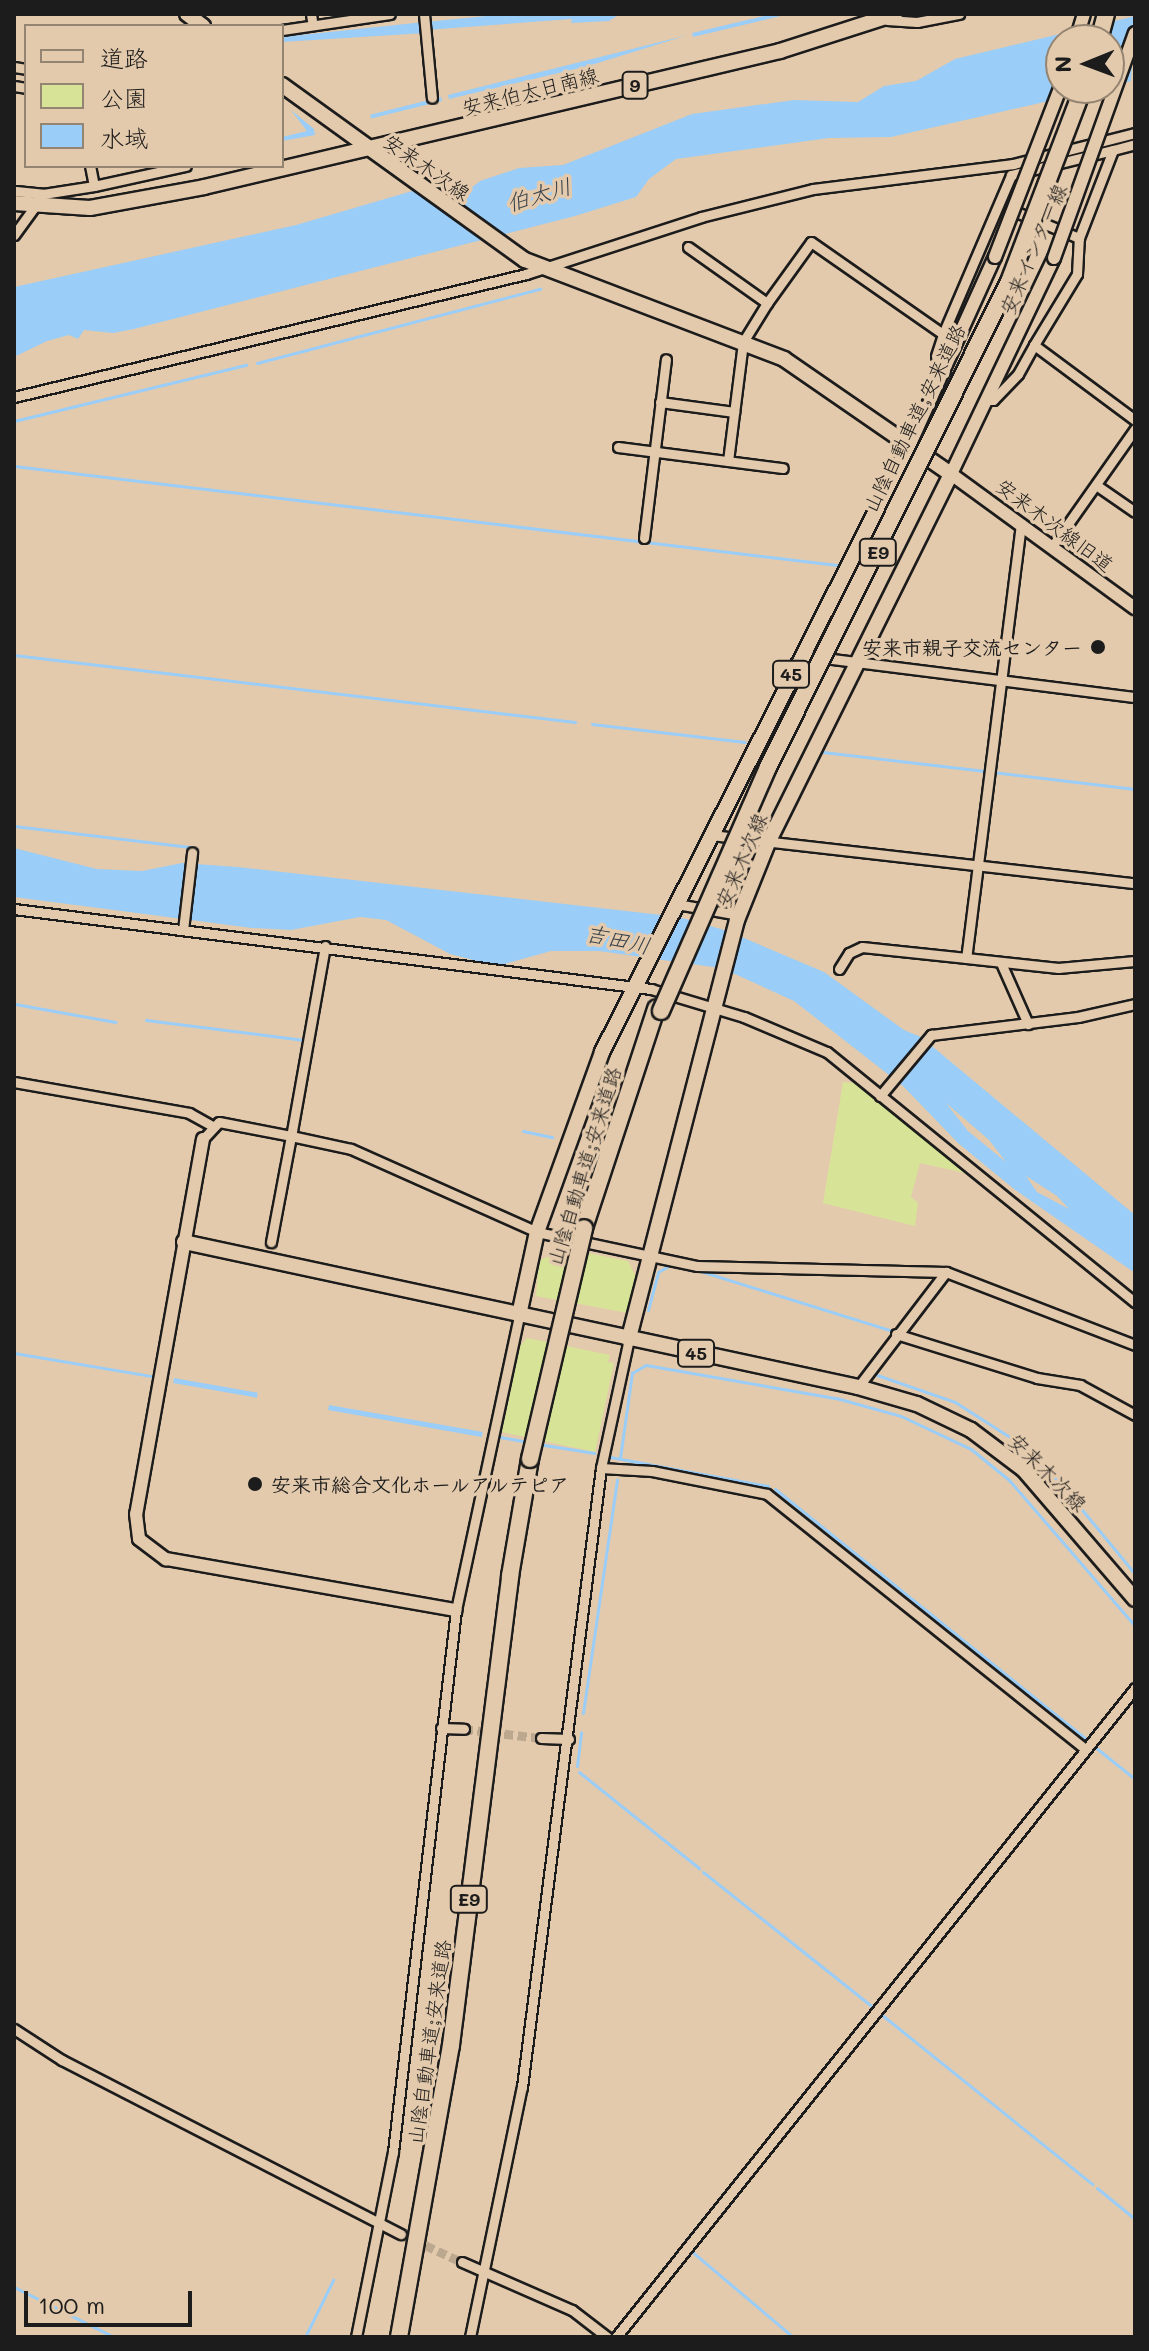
<!DOCTYPE html>
<html>
<head>
<meta charset="utf-8">
<style>
  body { margin:0 }
  #map { position:relative; width:1149px; height:2351px; overflow:hidden; background:#e4caac; font-family:Mali,"Klee One",sans-serif }
  div>[style] { position:absolute }
  [style*='--x'] { left:calc(var(--x)*1px); top:calc(var(--y)*1px); width:calc(var(--w)*1px); rotate:calc(var(--a)*1deg) }
  .green>* { inset:0; background:#d7e497 }
  .water>* { inset:0; background:#9acdf7; transform-origin:0 0 }
  .stream>* { height:3px; margin:-1.5px; padding:0 1.5px; transform-origin:1.5px; border-radius:1.5px; background:#9acdf7 }
  .street-tunnel>* { height:9px; margin-top:-4.5px; transform-origin:0; background:repeating-linear-gradient(90deg,#bca78f 0 9px,transparent 0 13.5px) }
  .roads { filter:drop-shadow(2px 0 #1c1c1c) drop-shadow(-2px 0 #1c1c1c) drop-shadow(0 2px #1c1c1c) drop-shadow(0 -2px #1c1c1c) }
  .street>* { height:9px; margin:-4.5px; padding:0 4.5px; transform-origin:4.5px; border-radius:4.5px; background:#e4caac }
  .secondary>* { height:12px; margin:-6px; padding:0 6px; transform-origin:6px; border-radius:6px; background:#e4caac }
  .primary>* { height:14px; margin:-7px; padding:0 7px; transform-origin:7px; border-radius:7px; background:#e4caac }
  .highway>* { height:16px; margin:-8px; padding:0 8px; transform-origin:8px; border-radius:8px; background:#e4caac }
  .bridges { filter:drop-shadow(2px 0 #1c1c1c) drop-shadow(-2px 0 #1c1c1c) drop-shadow(0 2px #1c1c1c) drop-shadow(0 -2px #1c1c1c) }
  .secondary-bridge>* { height:12px; margin:-6px; padding:0 6px; transform-origin:6px; border-radius:6px; background:#e4caac }
  .highway-bridge>* { height:16px; margin:-8px; padding:0 8px; transform-origin:8px; border-radius:8px; background:#e4caac }
  .dots>* { width:22px; height:22px; translate:-50% -50%; box-sizing:border-box; border:4px solid #e4caac; border-radius:50% }
  span { translate:-50% -50%; white-space:nowrap; text-align:center; line-height:1.15; -webkit-text-stroke:7px #e4caac; paint-order:stroke }
  .shield-label span { padding:2px 6px; background:#e4caac; border:2px solid; border-radius:6px; -webkit-text-stroke-width:0 }
  .shield-label { font-size:18px; color:#1c1c1c; font-weight:700 }
  .street-label { font-size:20px; color:#1c1c1c }
  .poi-label { font-size:20px; color:#1c1c1c; font-weight:700 }
  .right { translate:-100% -50%; text-align:right }
  .left { translate:0 -50%; text-align:left }
  .water-label { font-size:22px; color:#353f48; font-style:italic }
  .frame { position:absolute; inset:0; border:16px solid #1c1c1c; pointer-events:none }
  .legend { position:absolute; left:24px; top:24px; width:260px; height:144px; box-sizing:border-box; background:#e4caac; border:2px solid #948472; margin:0; padding:10px 14px; list-style:none; font-size:24px; color:#1c1c1c }
  .legend li { display:flex; align-items:center; gap:16px; height:40px }
  .legend b { width:40px; border:2px solid #948472 }
  .north { position:absolute; left:1045px; top:24px; width:80px; height:80px; box-sizing:border-box; background:#e4caac; border:2px solid #948472; border-radius:50%; rotate:269deg; font-size:22px; font-weight:700; line-height:32px; text-align:center; color:#1c1c1c }
  .north::after { content:''; display:block; margin:auto; width:28px; height:36px; background:#1c1c1c; clip-path:polygon(50% 0,100% 100%,50% 72%,0 100%) }
  .scale { position:absolute; left:24px; top:2291px; width:168px; height:36px; box-sizing:border-box; border:4px solid #1c1c1c; border-top:0; padding-left:10px; font-size:24px; line-height:28px; white-space:nowrap; color:#1c1c1c; -webkit-text-stroke:6px #e4caac; paint-order:stroke }
</style>
</head>
<body>
<div id="map">
  <div class="green">
    <div style="clip-path:polygon(843px 1082px,854px 1083px,970px 1174px,920px 1163px,911px 1197px,918px 1203px,915px 1226px,823px 1203px)"></div>
    <div style="clip-path:polygon(562px 1248px,628px 1261px,637px 1279px,628px 1313px,536px 1296px,539px 1261px)"></div>
    <div style="clip-path:polygon(527px 1338px,610px 1355px,608px 1362px,614px 1363px,595px 1452px,502px 1432px,520px 1346px)"></div>
  </div>
  <div class="water">
    <div style="clip-path:polygon(506px 14px,620px 14px,609px 21px,571px 23px,572px 19px,427px 30px,426px 22px)"></div>
    <div style="clip-path:polygon(773px 14px,789px 14px,693px 37px,692px 33px)"></div>
    <div style="clip-path:polygon(1135px 16px,1131px 81px,1109px 87px,1109px 40px,1061px 40px,1061px 88px,1106px 88px,891px 137px,829px 138px,676px 159px,649px 179px,636px 197px,575px 216px,134px 329px,113px 333px,84px 330px,78px 339px,69px 335px,47px 341px,14px 357px,14px 287px,296px 225px,443px 182px,469px 190px,480px 181px,519px 168px,563px 165px,692px 114px,794px 100px,858px 102px,884px 86px,916px 81px,955px 59px)"></div>
    <div style="clip-path:polygon(424px 22px,425px 33px,282px 42px,282px 37px)"></div>
    <div style="clip-path:polygon(688px 35px,588px 66px,449px 99px,448px 95px)"></div>
    <div style="left:441px;top:97px;width:4px;height:73px;rotate:76deg"></div>
    <div style="clip-path:polygon(291px 110px,314px 129px,315px 135px,282px 141px,282px 137px,307px 131px)"></div>
    <div style="clip-path:polygon(14px 848px,97px 869px,142px 871px,182px 863px,238px 867px,679px 917px,731px 932px,720px 968px,599px 951px,551px 951px,497px 966px,450px 954px,386px 920px,360px 917px,291px 930px,252px 928px,14px 897px)"></div>
    <div style="clip-path:polygon(evenodd,737px 935px,824px 972px,904px 1030px,921px 1037px,1135px 1215px,1135px 1273px,1014px 1189px,958px 1143px,903px 1086px,794px 1001px,726px 970px,737px 935px,946px 1103px,989px 1140px,1006px 1162px,968px 1131px,946px 1103px,737px 935px,1026px 1176px,1057px 1196px,1069px 1209px,1037px 1192px,1026px 1176px)"></div>
    <div style="left:174px;top:1378px;width:85px;height:5px;rotate:10deg"></div>
    <div style="left:329px;top:1405px;width:156px;height:5px;rotate:10deg"></div>
  </div>
  <div class="stream">
    <div style="--x:257;--y:363;--w:293;--a:-14.7"></div>
    <div style="--x:14;--y:421;--w:239;--a:-13.6"></div>
    <div style="--x:14;--y:466;--w:829;--a:6.86"></div>
    <div style="--x:14;--y:655;--w:565;--a:6.81"></div>
    <div style="--x:592;--y:724;--w:154;--a:6.7"></div>
    <div style="--x:823;--y:752;--w:163;--a:6.7"></div>
    <div style="--x:992;--y:772;--w:144;--a:6.8"></div>
    <div style="--x:14;--y:826;--w:177;--a:6.8"></div>
    <div style="--x:15;--y:1004;--w:102;--a:10.2"></div>
    <div style="--x:146;--y:1020;--w:159;--a:7.2"></div>
    <div style="--x:523;--y:1131;--w:30;--a:12"></div>
    <div style="--x:697;--y:1270;--w:208;--a:17.3"></div>
    <div style="--x:648;--y:1310;--w:39;--a:-75"></div>
    <div style="--x:658;--y:1272;--w:14;--a:-30"></div>
    <div style="--x:14;--y:1353;--w:140;--a:9.5"></div>
    <div style="--x:877;--y:1375;--w:83;--a:19.1"></div>
    <div style="--x:955;--y:1402;--w:76;--a:32.6"></div>
    <div style="--x:1019;--y:1443;--w:57;--a:44.3"></div>
    <div style="--x:1060;--y:1483;--w:118;--a:50.5"></div>
    <div style="--x:500;--y:1437;--w:27;--a:10"></div>
    <div style="--x:538;--y:1444;--w:57;--a:9.1"></div>
    <div style="--x:610;--y:1457;--w:161;--a:10.4"></div>
    <div style="--x:620;--y:1458;--w:86;--a:-82"></div>
    <div style="--x:632;--y:1373;--w:16;--a:-30"></div>
    <div style="--x:646;--y:1365;--w:193;--a:9.9"></div>
    <div style="--x:836;--y:1398;--w:67;--a:15.5"></div>
    <div style="--x:901;--y:1416;--w:77;--a:25.2"></div>
    <div style="--x:971;--y:1449;--w:49;--a:39.2"></div>
    <div style="--x:1009;--y:1480;--w:193;--a:49.2"></div>
    <div style="--x:775;--y:1489;--w:399;--a:38.8"></div>
    <div style="--x:583;--y:1713;--w:236;--a:-81.7"></div>
    <div style="--x:1095;--y:1747;--w:51;--a:38.7"></div>
    <div style="--x:577;--y:1766;--w:34;--a:-83"></div>
    <div style="--x:579;--y:1772;--w:154;--a:38.7"></div>
    <div style="--x:703;--y:1872;--w:218;--a:38.5"></div>
    <div style="--x:882;--y:2015;--w:270;--a:38.8"></div>
    <div style="--x:1097;--y:2188;--w:49;--a:39.2"></div>
    <div style="--x:14;--y:2287;--w:112;--a:26.6"></div>
    <div style="--x:305;--y:2337;--w:64;--a:-63.8"></div>
    <div style="--x:793;--y:2337;--w:144;--a:-139.8"></div>
    <div style="--x:683;--y:2244;--w:303;--a:-51.2"></div>
  </div>
  <div class="street-tunnel">
    <div style="--x:464;--y:1729;--w:78;--a:6.7"></div>
    <div style="--x:401;--y:2234;--w:67;--a:24.7"></div>
  </div>
  <div class="roads">
    <div class="street">
      <div style="--x:311;--y:14;--w:6;--a:81"></div>
      <div style="--x:424;--y:14;--w:84;--a:84.6"></div>
      <div style="--x:887;--y:20;--w:30;--a:4"></div>
      <div style="--x:917;--y:22;--w:43;--a:-10.8"></div>
      <div style="--x:282;--y:30;--w:109;--a:-8.4"></div>
      <div style="--x:14;--y:67;--w:12;--a:9"></div>
      <div style="--x:14;--y:86;--w:12;--a:9"></div>
      <div style="--x:94;--y:186;--w:94;--a:-12.3"></div>
      <div style="--x:16;--y:191;--w:27;--a:6"></div>
      <div style="--x:43;--y:194;--w:52;--a:-8.9"></div>
      <div style="--x:94;--y:186;--w:20;--a:-101"></div>
      <div style="--x:1009;--y:209;--w:76;--a:22.5"></div>
      <div style="--x:14;--y:235;--w:34;--a:-54"></div>
      <div style="--x:688;--y:247;--w:97;--a:35.3"></div>
      <div style="--x:767;--y:303;--w:75;--a:-54.2"></div>
      <div style="--x:811;--y:242;--w:161;--a:34.9"></div>
      <div style="--x:1034;--y:345;--w:83;--a:-58.8"></div>
      <div style="--x:1077;--y:274;--w:36;--a:-87"></div>
      <div style="--x:1079;--y:238;--w:94;--a:-68.9"></div>
      <div style="--x:1113;--y:150;--w:23;--a:-15"></div>
      <div style="--x:945;--y:371;--w:17;--a:-121"></div>
      <div style="--x:936;--y:356;--w:23;--a:-72"></div>
      <div style="--x:943;--y:334;--w:173;--a:-66.8"></div>
      <div style="--x:1011;--y:175;--w:105;--a:-13.8"></div>
      <div style="--x:14;--y:397;--w:527;--a:-13.51"></div>
      <div style="--x:526;--y:274;--w:184;--a:-18"></div>
      <div style="--x:701;--y:217;--w:115;--a:-14"></div>
      <div style="--x:813;--y:189;--w:202;--a:-7.1"></div>
      <div style="--x:1013;--y:164;--w:126;--a:-14.3"></div>
      <div style="--x:986;--y:400;--w:7;--a:0"></div>
      <div style="--x:993;--y:400;--w:36;--a:-46"></div>
      <div style="--x:1018;--y:374;--w:33;--a:-61"></div>
      <div style="--x:1034;--y:345;--w:126;--a:36.6"></div>
      <div style="--x:660;--y:402;--w:75;--a:7.7"></div>
      <div style="--x:618;--y:447;--w:166;--a:7.3"></div>
      <div style="--x:728;--y:461;--w:120;--a:-82.8"></div>
      <div style="--x:743;--y:342;--w:46;--a:-58.4"></div>
      <div style="--x:1096;--y:485;--w:47;--a:34.7"></div>
      <div style="--x:1021;--y:524;--w:437;--a:97.2"></div>
      <div style="--x:966;--y:958;--w:93;--a:6.2"></div>
      <div style="--x:1058;--y:968;--w:77;--a:-5.2"></div>
      <div style="--x:644;--y:538;--w:180;--a:-83"></div>
      <div style="--x:1051;--y:548;--w:146;--a:-54.8"></div>
      <div style="--x:801;--y:655;--w:337;--a:7.2"></div>
      <div style="--x:711;--y:835;--w:427;--a:6.5"></div>
      <div style="--x:677;--y:904;--w:63;--a:10.1"></div>
      <div style="--x:14;--y:909;--w:642;--a:7.16"></div>
      <div style="--x:651;--y:989;--w:97;--a:16.8"></div>
      <div style="--x:744;--y:1017;--w:90;--a:22.9"></div>
      <div style="--x:827;--y:1052;--w:397;--a:39.1"></div>
      <div style="--x:183;--y:930;--w:78;--a:-83.3"></div>
      <div style="--x:325;--y:946;--w:193;--a:100.1"></div>
      <div style="--x:291;--y:1136;--w:61;--a:12.2"></div>
      <div style="--x:351;--y:1149;--w:204;--a:24"></div>
      <div style="--x:537;--y:1232;--w:164;--a:12"></div>
      <div style="--x:697;--y:1266;--w:249;--a:1.4"></div>
      <div style="--x:946;--y:1272;--w:203;--a:21.1"></div>
      <div style="--x:1001;--y:963;--w:67;--a:66.1"></div>
      <div style="--x:839;--y:969;--w:19;--a:-58"></div>
      <div style="--x:849;--y:953;--w:14;--a:-25"></div>
      <div style="--x:862;--y:947;--w:105;--a:6"></div>
      <div style="--x:14;--y:1082;--w:178;--a:10"></div>
      <div style="--x:189;--y:1113;--w:25;--a:29"></div>
      <div style="--x:880;--y:1096;--w:80;--a:-50.1"></div>
      <div style="--x:931;--y:1035;--w:148;--a:-7"></div>
      <div style="--x:1078;--y:1017;--w:58;--a:-12.8"></div>
      <div style="--x:203;--y:1139;--w:23;--a:-47"></div>
      <div style="--x:219;--y:1122;--w:73;--a:11"></div>
      <div style="--x:291;--y:1136;--w:108;--a:100.7"></div>
      <div style="--x:896;--y:1334;--w:148;--a:17.3"></div>
      <div style="--x:1037;--y:1378;--w:44;--a:9.2"></div>
      <div style="--x:1080;--y:1385;--w:63;--a:28.6"></div>
      <div style="--x:858;--y:1387;--w:145;--a:-52.6"></div>
      <div style="--x:601;--y:1468;--w:51;--a:3.4"></div>
      <div style="--x:652;--y:1471;--w:117;--a:11.3"></div>
      <div style="--x:767;--y:1494;--w:408;--a:38.7"></div>
      <div style="--x:441;--y:1728;--w:23;--a:2"></div>
      <div style="--x:541;--y:1738;--w:28;--a:2"></div>
      <div style="--x:14;--y:2029;--w:57;--a:32.9"></div>
      <div style="--x:62;--y:2060;--w:381;--a:27.2"></div>
      <div style="--x:462;--y:2262;--w:120;--a:23.6"></div>
      <div style="--x:572;--y:2310;--w:44;--a:37.6"></div>
      <div style="--x:356;--y:2337;--w:189;--a:-78.7"></div>
      <div style="--x:393;--y:2152;--w:546;--a:-83.37"></div>
      <div style="--x:456;--y:1610;--w:302;--a:-77.9"></div>
      <div style="--x:470;--y:2337;--w:255;--a:-78.3"></div>
      <div style="--x:522;--y:2087;--w:624;--a:-82.73"></div>
      <div style="--x:601;--y:1468;--w:132;--a:-77.8"></div>
      <div style="--x:616;--y:2337;--w:831;--a:-51.35"></div>
    </div>
    <div class="secondary">
      <div style="--x:1076;--y:40;--w:27;--a:-73"></div>
      <div style="--x:1054;--y:258;--w:239;--a:115.5"></div>
      <div style="--x:951;--y:474;--w:228;--a:36.1"></div>
      <div style="--x:910;--y:444;--w:205;--a:-65.6"></div>
      <div style="--x:203;--y:1139;--w:381;--a:100.1"></div>
      <div style="--x:136;--y:1514;--w:25;--a:83"></div>
      <div style="--x:139;--y:1539;--w:34;--a:37"></div>
      <div style="--x:166;--y:1559;--w:294;--a:10"></div>
    </div>
    <div class="primary">
      <div style="--x:187;--y:14;--w:20;--a:37"></div>
      <div style="--x:282;--y:85;--w:299;--a:35.8"></div>
      <div style="--x:525;--y:260;--w:277;--a:20.9"></div>
      <div style="--x:784;--y:359;--w:203;--a:34.6"></div>
      <div style="--x:951;--y:474;--w:407;--a:116.4"></div>
      <div style="--x:770;--y:838;--w:88;--a:111.9"></div>
      <div style="--x:737;--y:920;--w:433;--a:104.5"></div>
      <div style="--x:14;--y:203;--w:76;--a:3.8"></div>
      <div style="--x:90;--y:208;--w:116;--a:-10.4"></div>
      <div style="--x:204;--y:187;--w:592;--a:-13.28"></div>
      <div style="--x:780;--y:51;--w:121;--a:-17.8"></div>
      <div style="--x:184;--y:1242;--w:689;--a:12.14"></div>
      <div style="--x:858;--y:1387;--w:61;--a:16.1"></div>
      <div style="--x:917;--y:1404;--w:60;--a:25.7"></div>
      <div style="--x:971;--y:1430;--w:66;--a:37"></div>
      <div style="--x:1024;--y:1470;--w:170;--a:49.3"></div>
      <div style="--x:519;--y:1315;--w:85;--a:-77.8"></div>
      <div style="--x:537;--y:1232;--w:191;--a:-70.1"></div>
      <div style="--x:602;--y:1052;--w:682;--a:-63.13"></div>
    </div>
    <div class="highway">
      <div style="--x:1099;--y:40;--w:27;--a:-75"></div>
      <div style="--x:584;--y:1228;--w:231;--a:-71.8"></div>
      <div style="--x:399;--y:2337;--w:297;--a:-79.9"></div>
      <div style="--x:451;--y:2045;--w:473;--a:-82.8"></div>
      <div style="--x:510;--y:1576;--w:119;--a:-80.3"></div>
    </div>
  </div>
  <div class="bridges">
    <div class="secondary-bridge">
      <div style="--x:995;--y:257;--w:183;--a:-68.9"></div>
      <div style="--x:1054;--y:258;--w:239;--a:-70.2"></div>
    </div>
    <div class="highway-bridge">
      <div style="--x:661;--y:1011;--w:266;--a:-66.3"></div>
      <div style="--x:768;--y:767;--w:542;--a:-63.58"></div>
      <div style="--x:1009;--y:282;--w:208;--a:-69.1"></div>
      <div style="--x:530;--y:1459;--w:237;--a:-76.8"></div>
    </div>
  </div>
  <div class="dots">
    <div style="left:1098px;top:647px;background:#1c1c1c"></div>
    <div style="left:255px;top:1484px;background:#1c1c1c"></div>
  </div>
  <div class="shield-label">
    <span style="left:635px;top:85px">9</span>
    <span style="left:878px;top:552px">E9</span>
    <span style="left:791px;top:674px">45</span>
    <span style="left:696px;top:1353px">45</span>
    <span style="left:469px;top:1899px">E9</span>
  </div>
  <div class="street-label">
    <span style="left:530px;top:91px;rotate:-14deg">安来伯太日南線</span>
    <span style="left:427px;top:167px;rotate:35deg">安来木次線</span>
    <span style="left:1033px;top:249px;rotate:-67deg">安来インター線</span>
    <span style="left:914px;top:418px;rotate:-64deg">山陰自動車道;安来道路</span>
    <span style="left:1055px;top:525px;rotate:37deg">安来木次線旧道</span>
    <span style="left:741px;top:860px;rotate:-67deg">安来木次線</span>
    <span style="left:584px;top:1166px;rotate:-73deg">山陰自動車道;安来道路</span>
    <span style="left:1048px;top:1472px;rotate:45deg">安来木次線</span>
    <span style="left:429px;top:2042px;rotate:-82deg">山陰自動車道;安来道路</span>
  </div>
  <div class="poi-label">
    <span class="right" style="left:1082px;top:647px">安来市親子交流センター</span>
    <span class="left" style="left:271px;top:1484px">安来市総合文化ホールアルテピア</span>
  </div>
  <div class="water-label">
    <span style="left:539px;top:194px;rotate:-16deg">伯太川</span>
    <span style="left:618px;top:939px;rotate:12deg">吉田川</span>
  </div>
  <div class="frame"></div>
  <ul class="legend">
  <li><b style="height:10px;background:#e4caac"></b>道路</li>
  <li><b style="height:22px;background:#d7e497"></b>公園</li>
  <li><b style="height:22px;background:#9acdf7"></b>水域</li>
  </ul>
  <div class="north">N</div>
  <div class="scale">100 m</div>
</div>
</body>
</html>
